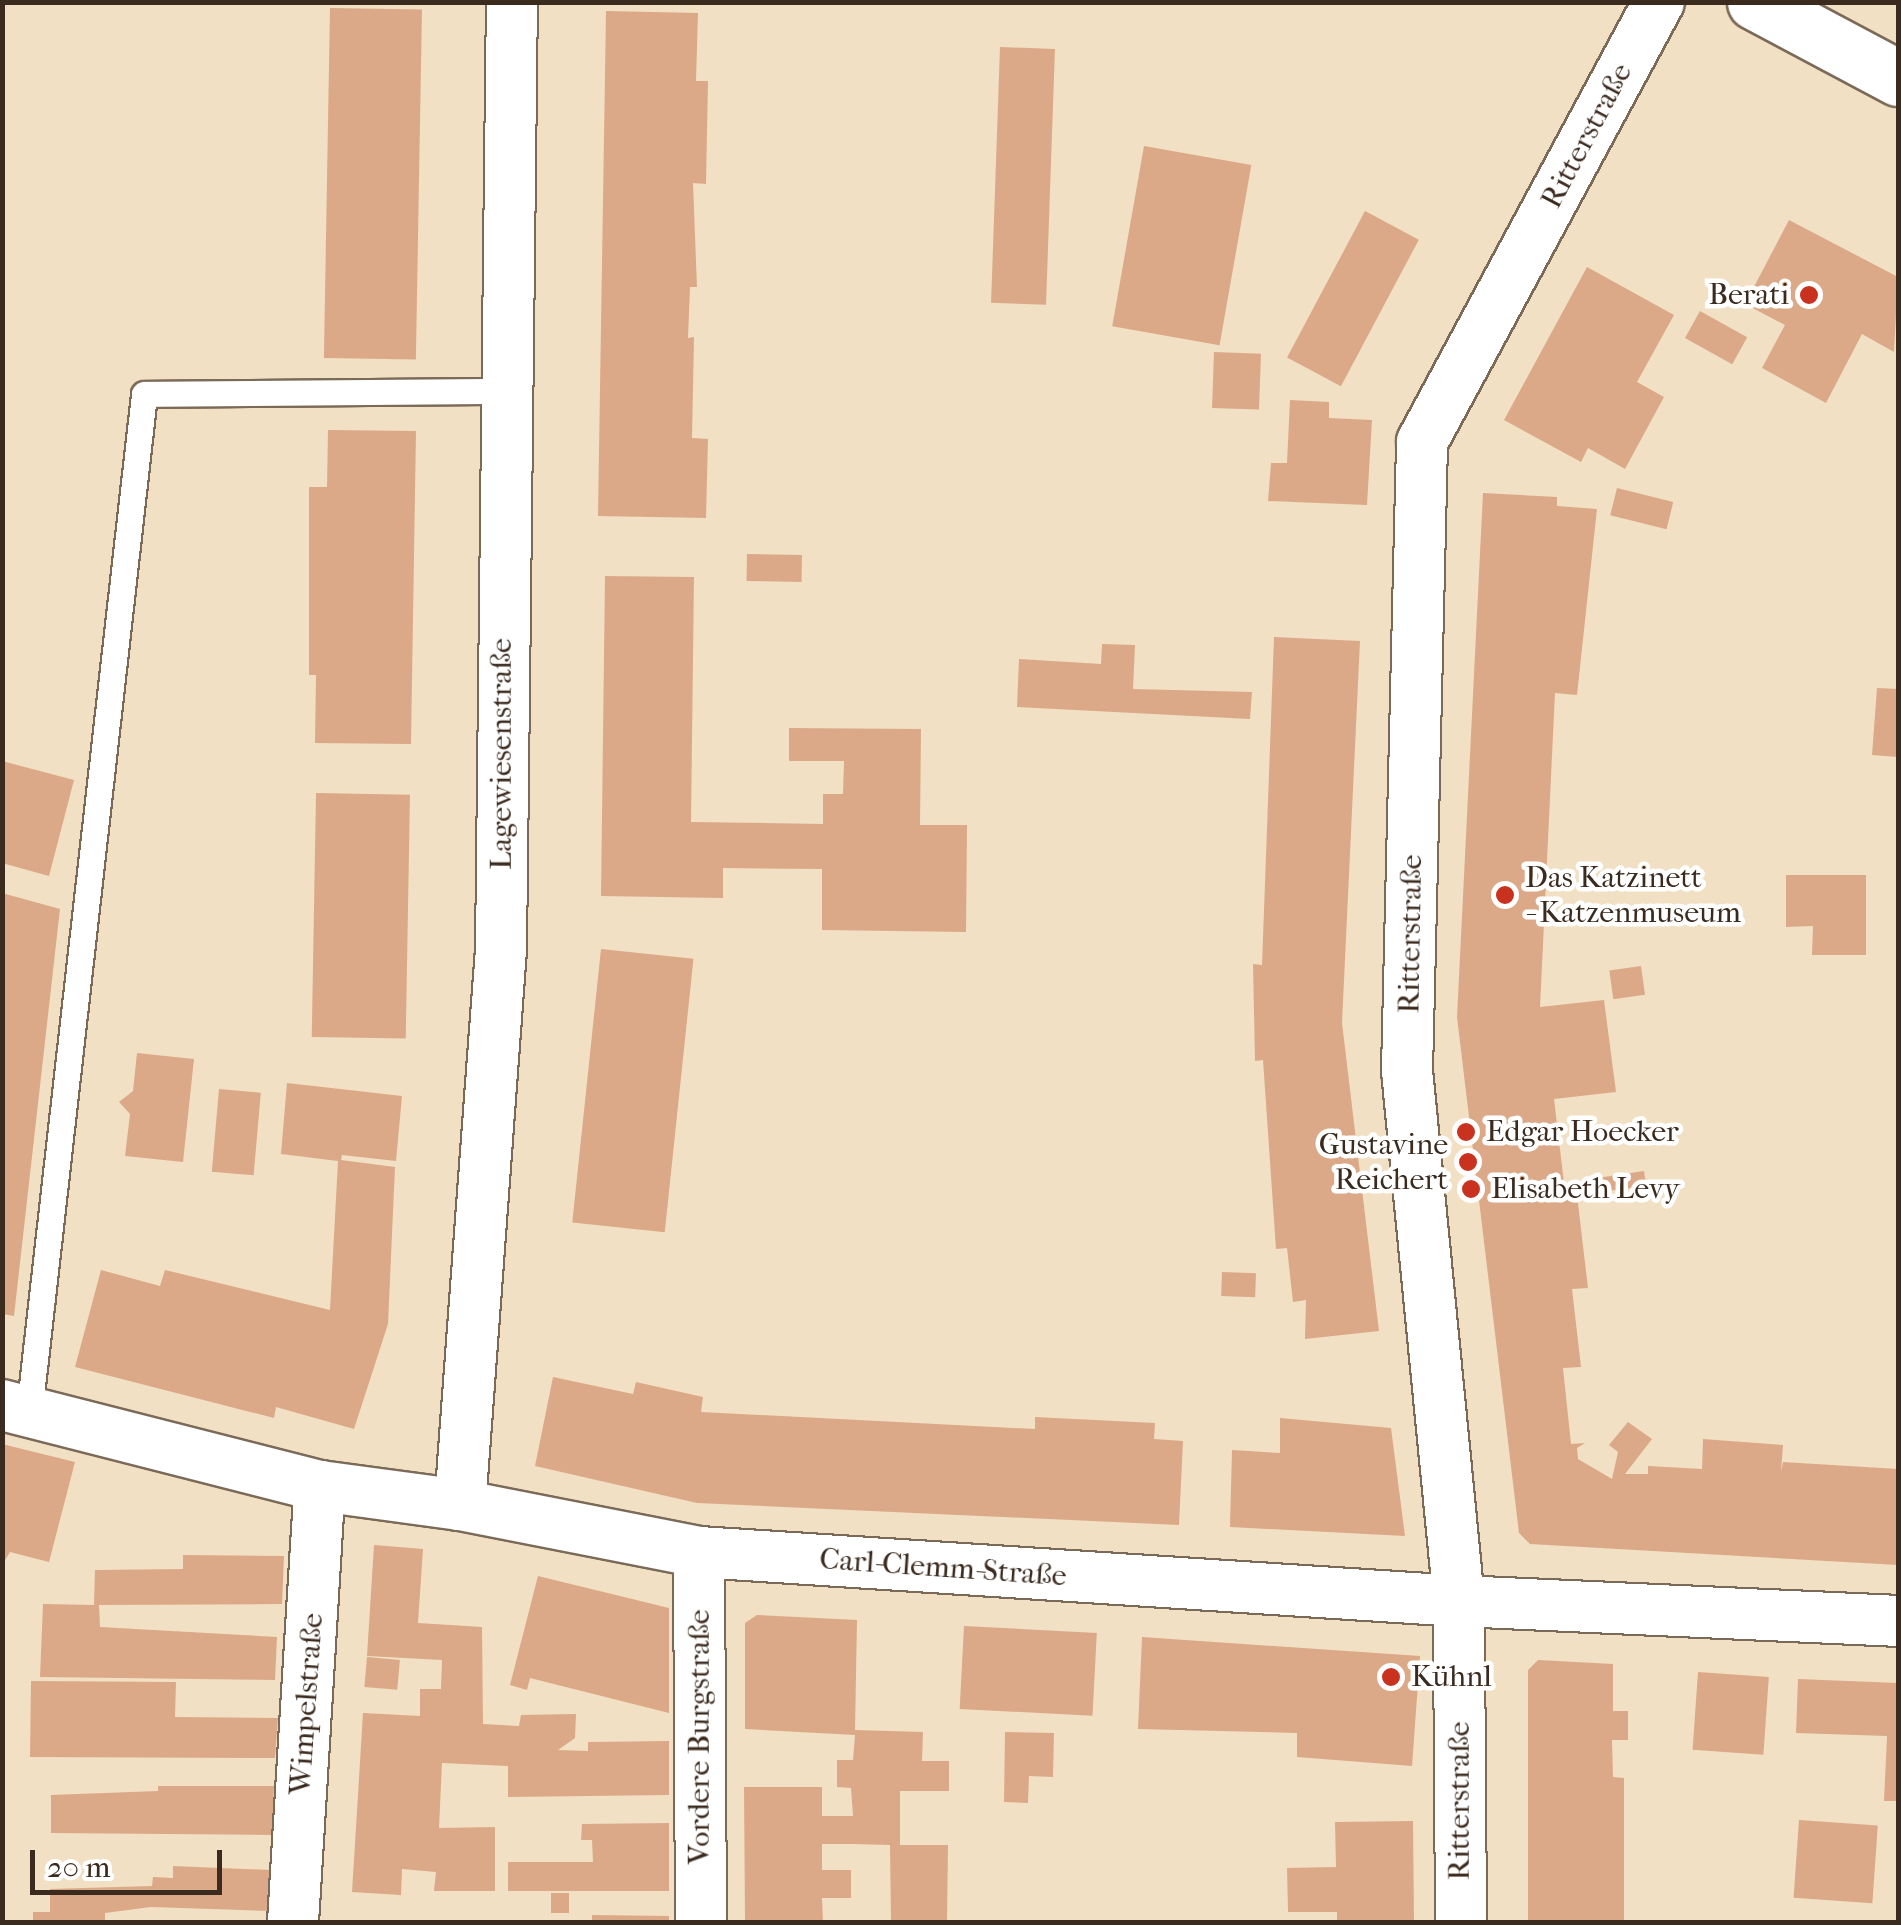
<!DOCTYPE html>
<html>
<head>
<meta charset="utf-8">
<style>
  body { margin:0 }
  #map { position:relative; width:1901px; height:1925px; overflow:hidden; background:#f1e0c3; font-family:"IM FELL French Canon",serif }
  div>[style] { position:absolute }
  [style*='--x'] { left:calc(var(--x)*1px); top:calc(var(--y)*1px); width:calc(var(--w)*1px); rotate:calc(var(--a)*1deg) }
  .building>* { inset:0; background:#dba988; transform-origin:0 0 }
  .roads { filter:drop-shadow(2px 0 #7b6a58) drop-shadow(-2px 0 #7b6a58) drop-shadow(0 2px #7b6a58) drop-shadow(0 -2px #7b6a58) }
  .service>* { height:25px; margin:-12.5px; padding:0 12.5px; transform-origin:12.5px; border-radius:12.5px; background:#fff }
  .minor>* { height:50px; margin:-25px; padding:0 25px; transform-origin:25px; border-radius:25px; background:#fff }
  .secondary>* { height:55px; margin:-27.5px; padding:0 27.5px; transform-origin:27.5px; border-radius:27.5px; background:#fff }
  .dots>* { width:28px; height:28px; translate:-50% -50%; box-sizing:border-box; border:5px solid #fff; border-radius:50% }
  span { translate:-50% -50%; white-space:nowrap; text-align:center; line-height:1.15; -webkit-text-stroke:9px #fff; paint-order:stroke }
  .street-label { font-size:30px; color:#3b2a1e }
  .poi-label { font-size:30px; color:#3b2a1e }
  .right { translate:-100% -50%; text-align:right }
  .left { translate:0 -50%; text-align:left }
  .frame { position:absolute; inset:0; border:5px solid #3b2a1e; pointer-events:none }
  .scale { position:absolute; left:30px; top:1850px; width:192px; height:45px; box-sizing:border-box; border:5px solid #3b2a1e; border-top:0; padding-left:12px; font-size:30px; line-height:35px; white-space:nowrap; color:#3b2a1e; -webkit-text-stroke:8px #fff; paint-order:stroke }
</style>
</head>
<body>
<div id="map">
  <div class="building">
    <div style="left:330px;top:8px;width:92px;height:350px;rotate:1deg"></div>
    <div style="clip-path:polygon(606px 11px,698px 13px,696px 81px,708px 81px,706px 184px,693px 183px,697px 287px,690px 287px,688px 338px,694px 337px,692px 438px,708px 439px,706px 518px,598px 516px)"></div>
    <div style="left:1000px;top:47px;width:55px;height:256px;rotate:2deg"></div>
    <div style="left:1144px;top:146px;width:109px;height:183px;rotate:10deg"></div>
    <div style="left:1365px;top:211px;width:61px;height:166px;rotate:28deg"></div>
    <div style="clip-path:polygon(1789px 220px,1898px 277px,1894px 352px,1862px 334px,1826px 403px,1762px 368px,1785px 325px,1745px 304px)"></div>
    <div style="clip-path:polygon(1587px 267px,1674px 315px,1637px 382px,1664px 397px,1625px 469px,1588px 448px,1581px 462px,1504px 420px)"></div>
    <div style="left:1700px;top:311px;width:54px;height:31px;rotate:29deg"></div>
    <div style="left:1214px;top:352px;width:47px;height:56px;rotate:2deg"></div>
    <div style="clip-path:polygon(1290px 400px,1329px 402px,1329px 418px,1372px 420px,1367px 505px,1268px 501px,1271px 463px,1287px 463px)"></div>
    <div style="clip-path:polygon(328px 430px,416px 431px,411px 744px,315px 743px,316px 675px,309px 675px,309px 487px,327px 487px)"></div>
    <div style="left:1617px;top:488px;width:58px;height:28px;rotate:14deg"></div>
    <div style="clip-path:polygon(1483px 493px,1557px 497px,1557px 506px,1597px 509px,1577px 695px,1555px 693px,1540px 1007px,1604px 1000px,1616px 1092px,1554px 1099px,1564px 1183px,1644px 1171px,1646px 1186px,1577px 1195px,1588px 1288px,1572px 1289px,1581px 1367px,1563px 1368px,1571px 1444px,1585px 1443px,1577px 1448px,1578px 1459px,1612px 1479px,1618px 1452px,1609px 1445px,1628px 1422px,1652px 1439px,1625px 1474px,1648px 1474px,1648px 1466px,1702px 1469px,1703px 1439px,1783px 1445px,1781px 1472px,1783px 1462px,1898px 1469px,1898px 1565px,1530px 1544px,1519px 1533px,1457px 1017px)"></div>
    <div style="left:747px;top:554px;width:55px;height:27px;rotate:1deg"></div>
    <div style="clip-path:polygon(605px 576px,694px 577px,691px 822px,823px 824px,823px 794px,843px 794px,844px 761px,789px 761px,789px 728px,921px 729px,920px 825px,967px 825px,966px 932px,822px 930px,822px 869px,723px 868px,723px 898px,601px 896px)"></div>
    <div style="clip-path:polygon(1274px 637px,1360px 641px,1342px 1023px,1379px 1331px,1305px 1339px,1306px 1300px,1293px 1302px,1287px 1248px,1276px 1249px,1263px 1060px,1255px 1061px,1253px 964px,1262px 965px)"></div>
    <div style="clip-path:polygon(1102px 644px,1135px 645px,1133px 689px,1252px 692px,1250px 719px,1017px 707px,1019px 659px,1101px 664px)"></div>
    <div style="clip-path:polygon(1877px 688px,1898px 689px,1898px 757px,1872px 755px)"></div>
    <div style="clip-path:polygon(2px 761px,74px 780px,49px 876px,2px 863px)"></div>
    <div style="left:316px;top:793px;width:94px;height:244px;rotate:1deg"></div>
    <div style="clip-path:polygon(1786px 875px,1866px 875px,1866px 955px,1812px 955px,1813px 926px,1786px 927px)"></div>
    <div style="clip-path:polygon(2px 893px,60px 909px,14px 1316px,2px 1314px)"></div>
    <div style="left:601px;top:949px;width:93px;height:275px;rotate:6deg"></div>
    <div style="left:1641px;top:966px;width:29px;height:32px;rotate:82deg"></div>
    <div style="clip-path:polygon(137px 1053px,194px 1059px,183px 1162px,125px 1156px,130px 1114px,119px 1102px,133px 1091px)"></div>
    <div style="clip-path:polygon(287px 1083px,402px 1096px,396px 1161px,342px 1155px,341px 1160px,395px 1167px,388px 1324px,354px 1429px,276px 1407px,274px 1418px,75px 1367px,101px 1270px,160px 1286px,165px 1270px,330px 1310px,338px 1161px,281px 1154px)"></div>
    <div style="left:219px;top:1089px;width:42px;height:83px;rotate:5deg"></div>
    <div style="left:1222px;top:1272px;width:34px;height:24px;rotate:2deg"></div>
    <div style="clip-path:polygon(553px 1377px,633px 1394px,636px 1382px,703px 1397px,701px 1412px,1035px 1429px,1035px 1417px,1155px 1423px,1154px 1439px,1183px 1441px,1179px 1525px,697px 1503px,535px 1466px)"></div>
    <div style="clip-path:polygon(1280px 1418px,1391px 1428px,1405px 1536px,1230px 1527px,1232px 1450px,1280px 1453px)"></div>
    <div style="clip-path:polygon(2px 1444px,75px 1462px,49px 1562px,10px 1552px,2px 1565px)"></div>
    <div style="clip-path:polygon(374px 1545px,423px 1549px,418px 1623px,482px 1627px,483px 1724px,519px 1726px,521px 1715px,576px 1714px,575px 1738px,558px 1750px,588px 1751px,588px 1742px,669px 1741px,669px 1795px,508px 1797px,508px 1766px,442px 1763px,439px 1828px,495px 1827px,495px 1891px,434px 1891px,436px 1872px,402px 1869px,401px 1895px,352px 1892px,363px 1713px,420px 1716px,420px 1689px,441px 1689px,442px 1660px,367px 1656px)"></div>
    <div style="clip-path:polygon(183px 1555px,284px 1556px,282px 1604px,99px 1605px,100px 1627px,277px 1637px,275px 1680px,40px 1677px,43px 1604px,94px 1605px,95px 1570px,183px 1569px)"></div>
    <div style="clip-path:polygon(538px 1576px,669px 1608px,669px 1713px,530px 1678px,527px 1690px,510px 1685px)"></div>
    <div style="clip-path:polygon(757px 1615px,857px 1620px,855px 1730px,923px 1732px,922px 1761px,949px 1761px,949px 1791px,900px 1791px,900px 1845px,948px 1845px,947px 1922px,891px 1922px,890px 1845px,852px 1844px,822px 1844px,822px 1870px,851px 1870px,851px 1898px,822px 1898px,823px 1922px,745px 1922px,744px 1787px,822px 1787px,822px 1816px,853px 1816px,851px 1788px,837px 1787px,837px 1760px,853px 1760px,855px 1735px,745px 1729px,745px 1623px)"></div>
    <div style="left:964px;top:1626px;width:133px;height:83px;rotate:3deg"></div>
    <div style="clip-path:polygon(1142px 1637px,1420px 1656px,1412px 1766px,1297px 1757px,1297px 1733px,1138px 1729px)"></div>
    <div style="left:367px;top:1657px;width:33px;height:30px;rotate:5deg"></div>
    <div style="clip-path:polygon(1538px 1660px,1613px 1664px,1613px 1711px,1628px 1711px,1628px 1740px,1612px 1740px,1613px 1777px,1624px 1778px,1624px 1922px,1528px 1922px,1528px 1670px)"></div>
    <div style="left:1698px;top:1672px;width:71px;height:78px;rotate:4deg"></div>
    <div style="clip-path:polygon(1798px 1679px,1898px 1683px,1898px 1801px,1884px 1801px,1887px 1736px,1796px 1733px)"></div>
    <div style="clip-path:polygon(31px 1681px,176px 1682px,175px 1717px,278px 1718px,275px 1758px,30px 1757px)"></div>
    <div style="clip-path:polygon(1005px 1732px,1054px 1733px,1053px 1777px,1029px 1776px,1028px 1803px,1004px 1802px)"></div>
    <div style="clip-path:polygon(158px 1786px,274px 1786px,272px 1835px,51px 1833px,51px 1795px,158px 1791px)"></div>
    <div style="left:1799px;top:1820px;width:79px;height:78px;rotate:4deg"></div>
    <div style="clip-path:polygon(1413px 1821px,1414px 1922px,1337px 1922px,1337px 1912px,1288px 1912px,1287px 1868px,1336px 1867px,1335px 1822px)"></div>
    <div style="clip-path:polygon(669px 1823px,669px 1891px,508px 1891px,508px 1862px,593px 1862px,592px 1840px,581px 1840px,582px 1824px)"></div>
    <div style="clip-path:polygon(173px 1866px,271px 1870px,269px 1911px,151px 1907px,105px 1913px,105px 1922px,33px 1922px,33px 1912px,50px 1912px,50px 1889px,152px 1886px,153px 1877px,173px 1878px)"></div>
    <div style="left:551px;top:1893px;width:18px;height:20px"></div>
    <div style="clip-path:polygon(592px 1915px,669px 1916px,669px 1922px,592px 1922px)"></div>
  </div>
  <div class="roads">
    <div class="service">
      <div style="--x:29;--y:1412;--w:1024;--a:-83.55"></div>
      <div style="--x:144;--y:394;--w:361;--a:-0.5"></div>
    </div>
    <div class="minor">
      <div style="--x:2;--y:1405;--w:328;--a:14.3"></div>
      <div style="--x:320;--y:1486;--w:141;--a:7.7"></div>
      <div style="--x:460;--y:1505;--w:244;--a:11.1"></div>
      <div style="--x:699;--y:1552;--w:762;--a:3.69"></div>
      <div style="--x:1459;--y:1601;--w:439;--a:2.6"></div>
      <div style="--x:460;--y:1505;--w:557;--a:-85.78"></div>
      <div style="--x:501;--y:950;--w:948;--a:-89.34"></div>
      <div style="--x:699;--y:1552;--w:370;--a:89.7"></div>
      <div style="--x:293;--y:1922;--w:437;--a:-86.5"></div>
      <div style="--x:1461;--y:1922;--w:321;--a:-90.4"></div>
      <div style="--x:1459;--y:1601;--w:533;--a:-95.6"></div>
      <div style="--x:1407;--y:1071;--w:629;--a:-88.63"></div>
      <div style="--x:1422;--y:442;--w:500;--a:-61.7"></div>
    </div>
    <div class="secondary">
      <div style="--x:1755;--y:2;--w:162;--a:28"></div>
    </div>
  </div>
  <div class="dots">
    <div style="left:1809px;top:295px;background:#c8321e"></div>
    <div style="left:1505px;top:895px;background:#c8321e"></div>
    <div style="left:1466px;top:1132px;background:#c8321e"></div>
    <div style="left:1468px;top:1162px;background:#c8321e"></div>
    <div style="left:1471px;top:1189px;background:#c8321e"></div>
    <div style="left:1391px;top:1677px;background:#c8321e"></div>
  </div>
  <div class="street-label">
    <span style="left:1587px;top:136px;rotate:-62deg">Ritterstraße</span>
    <span style="left:502px;top:754px;rotate:-90deg">Lagewiesenstraße</span>
    <span style="left:1411px;top:934px;rotate:-89deg">Ritterstraße</span>
    <span style="left:943px;top:1568px;rotate:4deg">Carl-Clemm-Straße</span>
    <span style="left:307px;top:1704px;rotate:-86deg">Wimpelstraße</span>
    <span style="left:700px;top:1737px;rotate:-90deg">Vordere Burgstraße</span>
    <span style="left:1460px;top:1801px;rotate:-90deg">Ritterstraße</span>
  </div>
  <div class="poi-label">
    <span class="right" style="left:1789px;top:295px">Berati</span>
    <span class="left" style="left:1525px;top:895px">Das Katzinett<br>- Katzenmuseum</span>
    <span class="left" style="left:1486px;top:1132px">Edgar Hoecker</span>
    <span class="right" style="left:1448px;top:1162px">Gustavine<br>Reichert</span>
    <span class="left" style="left:1491px;top:1189px">Elisabeth Levy</span>
    <span class="left" style="left:1411px;top:1677px">Kühnl</span>
  </div>
  <div class="frame"></div>
  <div class="scale">20 m</div>
</div>
</body>
</html>
